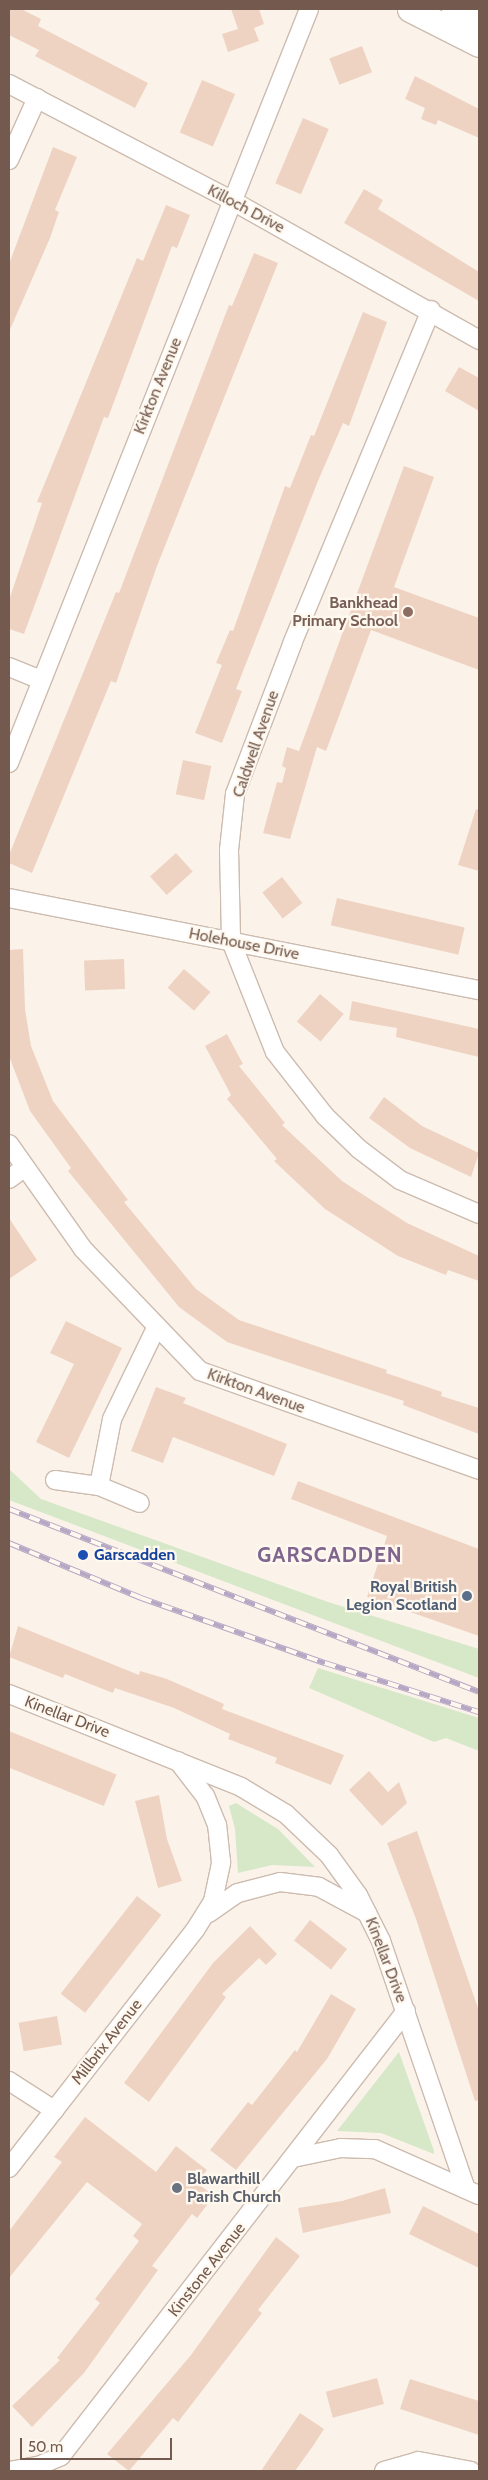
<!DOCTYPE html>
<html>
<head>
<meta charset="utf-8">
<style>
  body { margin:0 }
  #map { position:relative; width:488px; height:2480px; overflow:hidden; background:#fbf3e9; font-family:Cabin,sans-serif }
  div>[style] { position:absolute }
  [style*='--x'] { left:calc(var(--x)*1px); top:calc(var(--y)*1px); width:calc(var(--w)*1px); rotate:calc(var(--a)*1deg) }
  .green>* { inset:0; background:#d6e8c8 }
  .building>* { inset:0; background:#efd3c2; transform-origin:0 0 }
  .roads { filter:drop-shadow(1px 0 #cdbbaf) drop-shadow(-1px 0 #cdbbaf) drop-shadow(0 1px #cdbbaf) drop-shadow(0 -1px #cdbbaf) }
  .street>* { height:18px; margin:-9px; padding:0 9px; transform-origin:9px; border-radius:9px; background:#fff }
  .secondary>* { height:25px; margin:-12.5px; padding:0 12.5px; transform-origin:12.5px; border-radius:12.5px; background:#fff }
  .rail>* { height:5.5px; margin-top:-2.75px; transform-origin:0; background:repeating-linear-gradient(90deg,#fef8ef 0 11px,#b6a7c5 0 22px); box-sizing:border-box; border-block:1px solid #b6a7c5 }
  .dots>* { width:14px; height:14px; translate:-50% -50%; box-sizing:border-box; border:2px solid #fef8ef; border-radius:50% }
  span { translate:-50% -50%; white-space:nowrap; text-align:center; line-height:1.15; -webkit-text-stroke:4.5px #fef8ef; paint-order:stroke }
  .street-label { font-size:16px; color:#745a4e }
  .education-label { font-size:16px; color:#785e54; font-weight:700 }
  .right { translate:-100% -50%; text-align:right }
  .transit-label { font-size:16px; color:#164399; font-weight:700 }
  .left { translate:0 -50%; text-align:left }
  .service-label { font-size:16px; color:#4e5e75; font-weight:700 }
  .worship-label { font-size:16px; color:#5b616d; font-weight:700 }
  .district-label { font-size:21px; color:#80668f; font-weight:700; letter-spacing:1px }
  .frame { position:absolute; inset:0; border:10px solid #745a4e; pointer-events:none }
  .scale { position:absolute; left:20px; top:2438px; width:152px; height:22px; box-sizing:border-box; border:2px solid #745a4e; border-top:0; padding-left:6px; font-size:15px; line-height:18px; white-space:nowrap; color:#745a4e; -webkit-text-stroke:4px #fef8ef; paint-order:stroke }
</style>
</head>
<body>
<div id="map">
  <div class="green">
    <div style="clip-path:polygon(9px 1469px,41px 1499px,328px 1602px,479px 1649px,479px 1678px,9px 1500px)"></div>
    <div style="clip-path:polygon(318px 1668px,479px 1718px,479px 1751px,446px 1738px,434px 1742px,309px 1688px)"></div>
    <div style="clip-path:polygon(236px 1803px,278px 1829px,315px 1867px,272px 1865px,238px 1873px,235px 1829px,229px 1806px)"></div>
    <div style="clip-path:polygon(399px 2052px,434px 2151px,434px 2154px,381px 2133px,337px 2131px)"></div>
  </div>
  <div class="building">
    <div style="clip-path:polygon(9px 9px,21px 9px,41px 19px,38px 26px,148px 83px,135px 108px,35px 56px,39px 50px,9px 35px)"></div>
    <div style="clip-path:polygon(231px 9px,259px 9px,264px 24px,254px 28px,259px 41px,228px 52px,222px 34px,238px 29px)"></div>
    <div style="left:362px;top:46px;width:28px;height:35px;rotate:69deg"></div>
    <div style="clip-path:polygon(415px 76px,479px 109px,479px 138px,438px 120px,436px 125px,421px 119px,425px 108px,405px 99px)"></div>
    <div style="left:202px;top:80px;width:36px;height:57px;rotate:23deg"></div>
    <div style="left:303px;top:118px;width:28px;height:71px;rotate:23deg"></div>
    <div style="clip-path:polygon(53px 147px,77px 157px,55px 210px,59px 212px,50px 238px,9px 332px,9px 264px)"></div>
    <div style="clip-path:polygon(364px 189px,383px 200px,378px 209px,479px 272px,479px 301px,344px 223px)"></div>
    <div style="clip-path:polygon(166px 205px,190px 215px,177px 248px,172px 246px,108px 418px,104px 417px,24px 634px,9px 629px,9px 600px,42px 503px,37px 502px,137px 258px,143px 261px)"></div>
    <div style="clip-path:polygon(254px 253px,278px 263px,157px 566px,116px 683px,111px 681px,32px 873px,9px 863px,9px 855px,116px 592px,119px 593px,229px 305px,232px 306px)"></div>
    <div style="clip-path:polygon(363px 312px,387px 322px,349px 426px,343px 423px,318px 481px,236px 689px,242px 691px,222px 743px,195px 733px,222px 665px,216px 663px,230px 630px,233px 631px,285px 486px,290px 488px,311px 435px,314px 436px)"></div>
    <div style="clip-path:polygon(459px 367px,479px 378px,479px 411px,445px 391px)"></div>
    <div style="clip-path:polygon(404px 466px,434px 477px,394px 587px,479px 618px,479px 670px,371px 630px,326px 751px,317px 747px,290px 839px,263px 833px,277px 782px,282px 783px,286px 768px,282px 766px,287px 747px,299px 751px)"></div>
    <div style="left:183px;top:760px;width:29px;height:35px;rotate:12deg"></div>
    <div style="clip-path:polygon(476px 809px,479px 810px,479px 871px,458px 865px)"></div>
    <div style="left:176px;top:853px;width:25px;height:35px;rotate:48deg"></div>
    <div style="left:282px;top:877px;width:33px;height:25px;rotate:52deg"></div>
    <div style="left:337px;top:898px;width:131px;height:28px;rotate:13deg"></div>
    <div style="clip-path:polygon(23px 949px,25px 1009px,31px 1046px,53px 1101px,128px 1200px,124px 1202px,196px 1289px,239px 1320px,387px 1370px,386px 1373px,442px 1392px,441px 1396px,479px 1408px,479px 1434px,403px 1405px,404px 1401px,227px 1342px,179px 1307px,68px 1171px,71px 1168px,30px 1111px,9px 1056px,9px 950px)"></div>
    <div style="left:124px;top:959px;width:30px;height:40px;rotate:88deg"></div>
    <div style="left:184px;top:969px;width:35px;height:25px;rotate:41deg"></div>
    <div style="left:320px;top:994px;width:31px;height:36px;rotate:40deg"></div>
    <div style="clip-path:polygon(352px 1001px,479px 1029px,479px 1057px,396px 1037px,397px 1028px,349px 1020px)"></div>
    <div style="clip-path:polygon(227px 1034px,243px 1064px,239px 1066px,285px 1123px,282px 1125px,342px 1181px,407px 1223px,479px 1256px,479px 1281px,448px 1270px,446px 1275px,398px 1256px,325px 1209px,274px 1161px,277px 1159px,227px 1099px,231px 1095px,205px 1046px)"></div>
    <div style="clip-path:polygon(384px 1097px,422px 1126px,479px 1153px,471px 1177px,410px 1148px,369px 1118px)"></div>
    <div style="clip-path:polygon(9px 1218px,37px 1260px,9px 1279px)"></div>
    <div style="clip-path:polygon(66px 1321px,122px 1348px,69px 1458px,36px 1442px,74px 1364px,50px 1353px)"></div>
    <div style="clip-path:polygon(156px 1387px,186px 1398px,183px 1403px,287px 1444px,274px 1476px,173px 1437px,163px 1463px,131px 1451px)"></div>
    <div style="clip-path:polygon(298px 1481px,479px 1549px,479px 1636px,367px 1597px,387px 1536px,291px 1499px)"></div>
    <div style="clip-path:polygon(18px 1626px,139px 1675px,140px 1671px,167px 1679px,224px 1704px,222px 1709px,344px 1755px,331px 1785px,275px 1763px,277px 1758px,228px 1739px,230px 1734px,174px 1708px,115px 1688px,113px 1693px,65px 1674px,63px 1678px,9px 1657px)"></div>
    <div style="left:9px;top:1731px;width:116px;height:34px;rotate:22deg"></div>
    <div style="clip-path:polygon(369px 1771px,388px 1792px,399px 1782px,407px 1803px,382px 1826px,349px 1790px)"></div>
    <div style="clip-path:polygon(159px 1795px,167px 1839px,182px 1881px,158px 1888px,135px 1801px)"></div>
    <div style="clip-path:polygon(417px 1831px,479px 2011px,479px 2100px,475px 2101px,416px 1919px,387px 1843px)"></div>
    <div style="left:137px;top:1896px;width:31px;height:124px;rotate:38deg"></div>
    <div style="left:310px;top:1920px;width:47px;height:26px;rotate:38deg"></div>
    <div style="clip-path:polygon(250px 1926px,277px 1954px,266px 1965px,259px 1958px,222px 1994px,226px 1997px,149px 2102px,124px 2083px,213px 1963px)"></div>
    <div style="clip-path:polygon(331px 1994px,356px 2009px,327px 2059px,236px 2170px,210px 2150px,248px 2102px,252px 2105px,295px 2050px,297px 2052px)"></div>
    <div style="left:57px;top:2016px;width:29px;height:39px;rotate:80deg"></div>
    <div style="clip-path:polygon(85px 2117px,156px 2172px,176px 2146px,207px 2170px,197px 2183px,214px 2196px,197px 2218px,192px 2214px,152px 2266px,158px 2270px,84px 2373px,32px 2427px,12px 2406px,60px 2360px,57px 2358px,100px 2303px,95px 2299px,139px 2241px,133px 2236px,142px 2224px,87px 2182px,9px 2278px,9px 2231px,62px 2162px,54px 2157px)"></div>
    <div style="clip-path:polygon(385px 2188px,391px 2213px,303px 2233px,298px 2208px,342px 2201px)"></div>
    <div style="clip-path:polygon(423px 2206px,479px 2234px,479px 2268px,409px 2234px)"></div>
    <div style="clip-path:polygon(276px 2237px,300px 2256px,258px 2310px,262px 2313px,178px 2422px,173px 2418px,129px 2471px,107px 2454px,191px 2355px)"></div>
    <div style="left:377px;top:2378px;width:27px;height:53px;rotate:75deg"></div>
    <div style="clip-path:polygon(410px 2379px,479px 2401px,479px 2435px,400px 2409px)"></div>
    <div style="clip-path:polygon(300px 2413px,324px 2429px,313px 2446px,295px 2471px,261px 2471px)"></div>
  </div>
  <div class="roads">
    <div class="street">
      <div style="--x:9;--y:84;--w:250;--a:27.6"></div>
      <div style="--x:231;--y:200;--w:285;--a:29.4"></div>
      <div style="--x:9;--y:160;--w:68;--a:-65.7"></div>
      <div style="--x:431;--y:310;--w:360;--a:112.6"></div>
      <div style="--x:293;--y:642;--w:163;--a:110.9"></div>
      <div style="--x:235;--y:794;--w:56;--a:96.1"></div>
      <div style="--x:229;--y:850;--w:91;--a:88.7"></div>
      <div style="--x:231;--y:941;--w:119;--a:68.4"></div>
      <div style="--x:275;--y:1052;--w:81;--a:52"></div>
      <div style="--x:325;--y:1116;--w:47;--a:44.1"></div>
      <div style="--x:359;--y:1149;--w:51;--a:37.1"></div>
      <div style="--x:400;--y:1180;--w:86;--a:23.3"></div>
      <div style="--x:9;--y:667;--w:35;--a:22"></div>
      <div style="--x:9;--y:763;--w:811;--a:-68.3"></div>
      <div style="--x:9;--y:898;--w:479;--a:11.1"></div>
      <div style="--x:9;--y:1144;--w:128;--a:54.8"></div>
      <div style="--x:83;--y:1249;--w:169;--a:46.2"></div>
      <div style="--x:200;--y:1371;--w:296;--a:19.5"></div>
      <div style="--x:9;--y:1179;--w:19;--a:-36"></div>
      <div style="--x:55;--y:1480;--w:44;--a:7.8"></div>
      <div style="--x:99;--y:1486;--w:44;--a:22.5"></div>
      <div style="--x:99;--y:1486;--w:68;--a:-79"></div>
      <div style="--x:112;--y:1419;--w:101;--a:-64.2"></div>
      <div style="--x:9;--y:1694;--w:250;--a:21.8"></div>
      <div style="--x:241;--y:1787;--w:52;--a:31"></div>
      <div style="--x:286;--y:1814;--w:59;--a:43.6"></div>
      <div style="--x:329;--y:1855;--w:49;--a:54.1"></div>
      <div style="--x:358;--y:1895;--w:51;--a:63.4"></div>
      <div style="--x:381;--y:1941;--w:262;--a:71.1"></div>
      <div style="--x:209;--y:1913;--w:35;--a:-35"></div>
      <div style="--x:238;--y:1893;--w:43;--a:-14.7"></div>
      <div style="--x:280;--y:1882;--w:39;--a:7"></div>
      <div style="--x:319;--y:1887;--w:55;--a:28.4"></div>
      <div style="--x:9;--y:2081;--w:54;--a:32.8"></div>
      <div style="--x:293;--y:2158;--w:49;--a:-11.8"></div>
      <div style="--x:341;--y:2148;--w:34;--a:2"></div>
      <div style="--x:375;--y:2149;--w:114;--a:23.9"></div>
      <div style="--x:9;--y:2168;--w:302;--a:-52"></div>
      <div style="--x:195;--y:1930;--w:34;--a:-58"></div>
      <div style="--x:213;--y:1901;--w:40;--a:-78"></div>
      <div style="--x:221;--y:1862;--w:37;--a:-96"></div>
      <div style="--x:217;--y:1825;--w:31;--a:-112"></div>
      <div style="--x:205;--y:1796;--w:44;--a:-127.6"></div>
      <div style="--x:9;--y:2471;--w:29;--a:-10"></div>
      <div style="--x:38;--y:2466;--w:25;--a:-23"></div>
      <div style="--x:61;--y:2456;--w:563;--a:-52.21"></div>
      <div style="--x:384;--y:2471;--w:35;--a:-16"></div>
      <div style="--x:418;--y:2461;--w:54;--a:10.7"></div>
    </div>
    <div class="secondary">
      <div style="--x:410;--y:9;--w:77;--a:26.9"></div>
      <div style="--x:454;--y:9;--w:28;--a:27"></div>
    </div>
  </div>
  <div class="rail">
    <div style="--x:9;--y:1509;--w:504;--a:21.27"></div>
    <div style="--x:9;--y:1543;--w:143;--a:22.6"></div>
    <div style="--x:141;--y:1598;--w:195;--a:19.5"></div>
    <div style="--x:325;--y:1663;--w:162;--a:17.7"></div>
  </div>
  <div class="dots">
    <div style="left:408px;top:612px;background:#8d6e63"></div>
    <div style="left:83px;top:1555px;background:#1a4fb4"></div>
    <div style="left:467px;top:1596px;background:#5c6f8a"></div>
    <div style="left:177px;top:2188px;background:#6b7280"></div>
  </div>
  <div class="street-label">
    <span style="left:246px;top:209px;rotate:28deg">Killoch Drive</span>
    <span style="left:158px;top:386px;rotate:-68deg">Kirkton Avenue</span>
    <span style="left:256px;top:744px;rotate:-71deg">Caldwell Avenue</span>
    <span style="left:244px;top:944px;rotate:11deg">Holehouse Drive</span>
    <span style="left:256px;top:1391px;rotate:20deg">Kirkton Avenue</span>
    <span style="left:67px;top:1717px;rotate:21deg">Kinellar Drive</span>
    <span style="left:386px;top:1960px;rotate:69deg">Kinellar Drive</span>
    <span style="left:107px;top:2042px;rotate:-52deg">Millbrix Avenue</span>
    <span style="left:207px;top:2270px;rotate:-52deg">Kinstone Avenue</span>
  </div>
  <div class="education-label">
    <span class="right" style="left:398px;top:612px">Bankhead<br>Primary School</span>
  </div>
  <div class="transit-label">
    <span class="left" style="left:94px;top:1555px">Garscadden</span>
  </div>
  <div class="service-label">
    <span class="right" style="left:457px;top:1596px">Royal British<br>Legion Scotland</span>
  </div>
  <div class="worship-label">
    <span class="left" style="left:187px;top:2188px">Blawarthill<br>Parish Church</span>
  </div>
  <div class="district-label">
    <span style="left:330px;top:1555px">GARSCADDEN</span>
  </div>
  <div class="frame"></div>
  <div class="scale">50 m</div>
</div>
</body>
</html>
